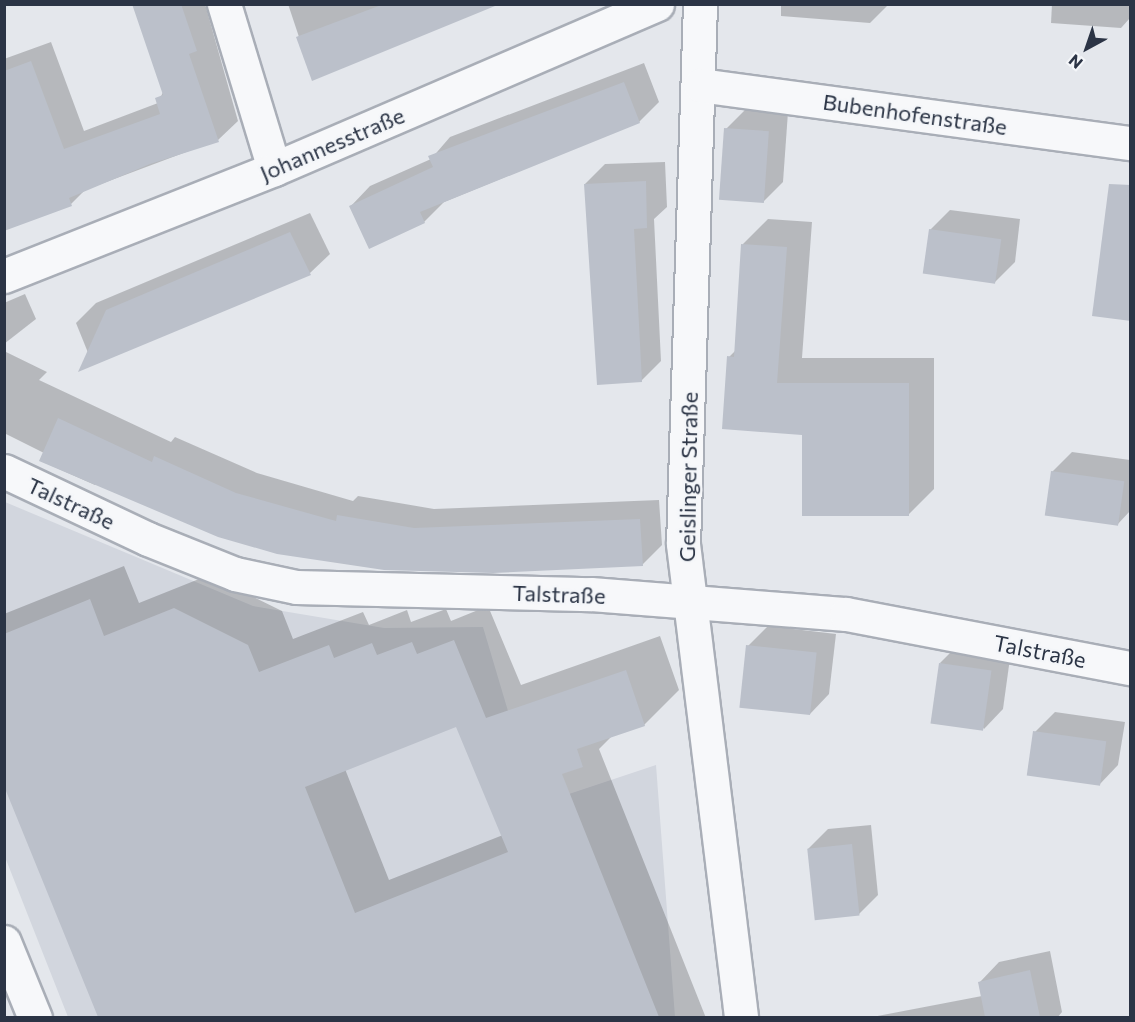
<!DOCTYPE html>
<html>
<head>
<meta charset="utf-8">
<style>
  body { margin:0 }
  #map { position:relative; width:1135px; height:1022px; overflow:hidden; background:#e4e7ec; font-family:Commissioner,sans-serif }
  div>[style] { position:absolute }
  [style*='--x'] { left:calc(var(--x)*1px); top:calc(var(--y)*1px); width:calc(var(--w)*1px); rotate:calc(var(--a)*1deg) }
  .built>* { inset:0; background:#d2d6de }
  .shadow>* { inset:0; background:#0003 }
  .building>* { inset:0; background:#bbc0ca; transform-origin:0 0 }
  .roads { filter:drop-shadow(2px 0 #a9aeb7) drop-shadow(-2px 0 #a9aeb7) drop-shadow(0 2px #a9aeb7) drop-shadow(0 -2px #a9aeb7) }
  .minor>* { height:33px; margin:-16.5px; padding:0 16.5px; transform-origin:16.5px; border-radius:16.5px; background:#f7f8fa }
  span { translate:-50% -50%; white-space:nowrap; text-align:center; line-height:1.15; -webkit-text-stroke:4.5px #f4f6f9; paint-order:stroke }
  .street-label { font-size:22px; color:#2b3445 }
  .frame { position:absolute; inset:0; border:6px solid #2b3445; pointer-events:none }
  .north { position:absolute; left:1057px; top:18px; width:60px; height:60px; -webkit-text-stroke:4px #f4f6f9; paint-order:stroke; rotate:220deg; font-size:16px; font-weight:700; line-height:24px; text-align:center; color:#2b3445 }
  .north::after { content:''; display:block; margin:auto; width:21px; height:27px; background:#2b3445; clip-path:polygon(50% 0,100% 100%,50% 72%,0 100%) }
</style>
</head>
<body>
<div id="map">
  <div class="built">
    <div style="clip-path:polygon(5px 502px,253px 606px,384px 628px,483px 627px,536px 805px,656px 765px,675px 1017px,68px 1017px,5px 857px)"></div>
  </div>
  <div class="shadow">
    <div style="clip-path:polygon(135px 4px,205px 4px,238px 121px,218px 140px,85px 190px,71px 204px,4px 162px,4px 59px,51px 42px,84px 131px,158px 103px,163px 92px)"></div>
    <div style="clip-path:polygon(288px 4px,494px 4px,313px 79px)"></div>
    <div style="clip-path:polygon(781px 4px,889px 4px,870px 23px,781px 16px)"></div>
    <div style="clip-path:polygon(1052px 4px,1130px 4px,1130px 18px,1121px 28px,1051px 23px)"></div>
    <div style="clip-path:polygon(644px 63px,659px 102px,639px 122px,444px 202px,424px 222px,351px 206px,370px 186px,431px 159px,450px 137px)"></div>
    <div style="clip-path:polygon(746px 109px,788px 112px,783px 182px,763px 202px,726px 129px)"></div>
    <div style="clip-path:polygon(665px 162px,667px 207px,654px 219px,661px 361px,641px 381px,585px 184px,605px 164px)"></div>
    <div style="clip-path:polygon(950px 210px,1020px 219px,1015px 262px,995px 282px,930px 230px)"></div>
    <div style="clip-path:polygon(310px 213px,330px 254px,310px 273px,93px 365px,76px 323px,96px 303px)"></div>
    <div style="clip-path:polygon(768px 219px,812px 222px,802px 358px,934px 358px,934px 489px,908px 515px,804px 433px,729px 357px,736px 350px,743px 244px)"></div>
    <div style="clip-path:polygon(25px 294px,36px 319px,4px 344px,4px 303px)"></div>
    <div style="clip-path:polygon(4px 351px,47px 372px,39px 380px,171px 442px,175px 437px,257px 473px,353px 501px,358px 496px,434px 509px,659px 500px,662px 545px,642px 565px,493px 571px,99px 481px,95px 485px,41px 461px,44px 453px,4px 433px)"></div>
    <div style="clip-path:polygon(1072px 452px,1130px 460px,1130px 511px,1117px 525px,1052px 472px)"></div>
    <div style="clip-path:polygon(evenodd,124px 566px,139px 603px,209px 575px,282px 611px,293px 639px,363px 612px,369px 625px,407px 610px,411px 622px,446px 609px,451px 621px,488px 606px,521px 685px,660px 636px,679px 690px,644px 725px,613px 735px,599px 749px,706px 1018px,100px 1018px,4px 782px,4px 614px,124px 566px,457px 725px,503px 835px,389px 880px,345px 769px,457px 725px)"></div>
    <div style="clip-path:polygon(768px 626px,836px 634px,829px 694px,810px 714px,748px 646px)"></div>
    <div style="clip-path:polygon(960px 643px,1011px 651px,1003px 709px,984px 729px,940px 663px)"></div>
    <div style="clip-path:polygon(1055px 712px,1125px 722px,1118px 765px,1099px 785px,1035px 732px)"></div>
    <div style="clip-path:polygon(871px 825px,878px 895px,858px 915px,808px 849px,828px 829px)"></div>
    <div style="clip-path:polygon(1050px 951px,1062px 1012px,1057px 1018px,867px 1018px,982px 996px,980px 982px,999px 962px)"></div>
  </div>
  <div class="building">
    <div style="clip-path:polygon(132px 4px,181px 4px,197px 51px,189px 54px,219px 142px,150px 164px,69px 198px,72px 206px,4px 231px,4px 71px,31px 61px,64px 149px,160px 114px,155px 98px,163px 95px)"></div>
    <div style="clip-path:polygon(384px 4px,495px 4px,495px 6px,312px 81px,296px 37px)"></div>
    <div style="clip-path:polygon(624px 82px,640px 123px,420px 212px,425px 223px,369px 249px,349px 206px,433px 167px,428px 156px)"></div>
    <div style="left:724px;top:128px;width:45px;height:72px;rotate:4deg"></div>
    <div style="clip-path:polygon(646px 181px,647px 228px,634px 229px,642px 382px,597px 385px,584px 184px)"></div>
    <div style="clip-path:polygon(1109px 184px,1131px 185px,1131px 321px,1092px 316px)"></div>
    <div style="left:929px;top:229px;width:73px;height:45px;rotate:8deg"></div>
    <div style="clip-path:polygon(290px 232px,311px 275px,78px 372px,106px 310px)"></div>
    <div style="clip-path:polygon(741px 244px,787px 247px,777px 383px,909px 383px,909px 516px,802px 516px,802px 435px,722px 429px,727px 356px,734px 357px)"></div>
    <div style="clip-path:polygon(58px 418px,152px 462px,154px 456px,236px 493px,336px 521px,337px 515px,414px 528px,640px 519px,643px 566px,493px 573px,384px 570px,277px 554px,218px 537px,39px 461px)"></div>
    <div style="left:1051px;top:471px;width:74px;height:45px;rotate:8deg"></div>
    <div style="clip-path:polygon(evenodd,90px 599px,104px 636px,174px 608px,248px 645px,259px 672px,329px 645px,334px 658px,372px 643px,377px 655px,412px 642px,417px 654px,454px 640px,486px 718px,626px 670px,645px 726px,577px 749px,583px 767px,562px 774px,659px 1017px,98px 1017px,4px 786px,4px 634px,90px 599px,456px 727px,508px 852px,355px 913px,305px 787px,456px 727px)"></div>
    <div style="left:746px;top:645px;width:71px;height:63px;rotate:6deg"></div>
    <div style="left:939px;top:663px;width:53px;height:61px;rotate:8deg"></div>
    <div style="left:1033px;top:731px;width:74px;height:45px;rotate:8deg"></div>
    <div style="left:852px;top:844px;width:72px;height:45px;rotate:84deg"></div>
    <div style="clip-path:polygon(1030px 970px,1040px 1017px,985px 1017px,978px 982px)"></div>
  </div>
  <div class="roads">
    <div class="minor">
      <div style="--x:224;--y:4;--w:172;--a:73.1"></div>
      <div style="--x:700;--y:4;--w:540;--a:91.8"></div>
      <div style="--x:683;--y:544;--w:478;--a:83"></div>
      <div style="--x:700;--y:85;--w:434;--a:7.7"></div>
      <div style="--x:4;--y:276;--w:290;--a:-21.6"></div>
      <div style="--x:274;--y:169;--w:417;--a:-23.3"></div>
      <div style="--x:4;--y:471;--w:159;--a:25.3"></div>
      <div style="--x:148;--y:539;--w:94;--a:21.9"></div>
      <div style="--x:235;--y:574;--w:62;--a:12"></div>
      <div style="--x:296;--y:587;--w:295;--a:1.4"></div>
      <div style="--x:591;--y:594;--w:256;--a:4.5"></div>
      <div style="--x:846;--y:614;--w:289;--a:10.8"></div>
      <div style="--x:4;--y:942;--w:82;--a:67.8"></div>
    </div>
  </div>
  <div class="street-label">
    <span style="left:915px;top:114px;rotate:8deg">Bubenhofenstraße</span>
    <span style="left:332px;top:144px;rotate:-23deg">Johannesstraße</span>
    <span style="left:688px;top:477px;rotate:-89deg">Geislinger Straße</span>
    <span style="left:71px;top:503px;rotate:25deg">Talstraße</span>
    <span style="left:559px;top:594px;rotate:2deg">Talstraße</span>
    <span style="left:1040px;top:651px;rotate:11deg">Talstraße</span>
  </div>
  <div class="frame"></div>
  <div class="north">N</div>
</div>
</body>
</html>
